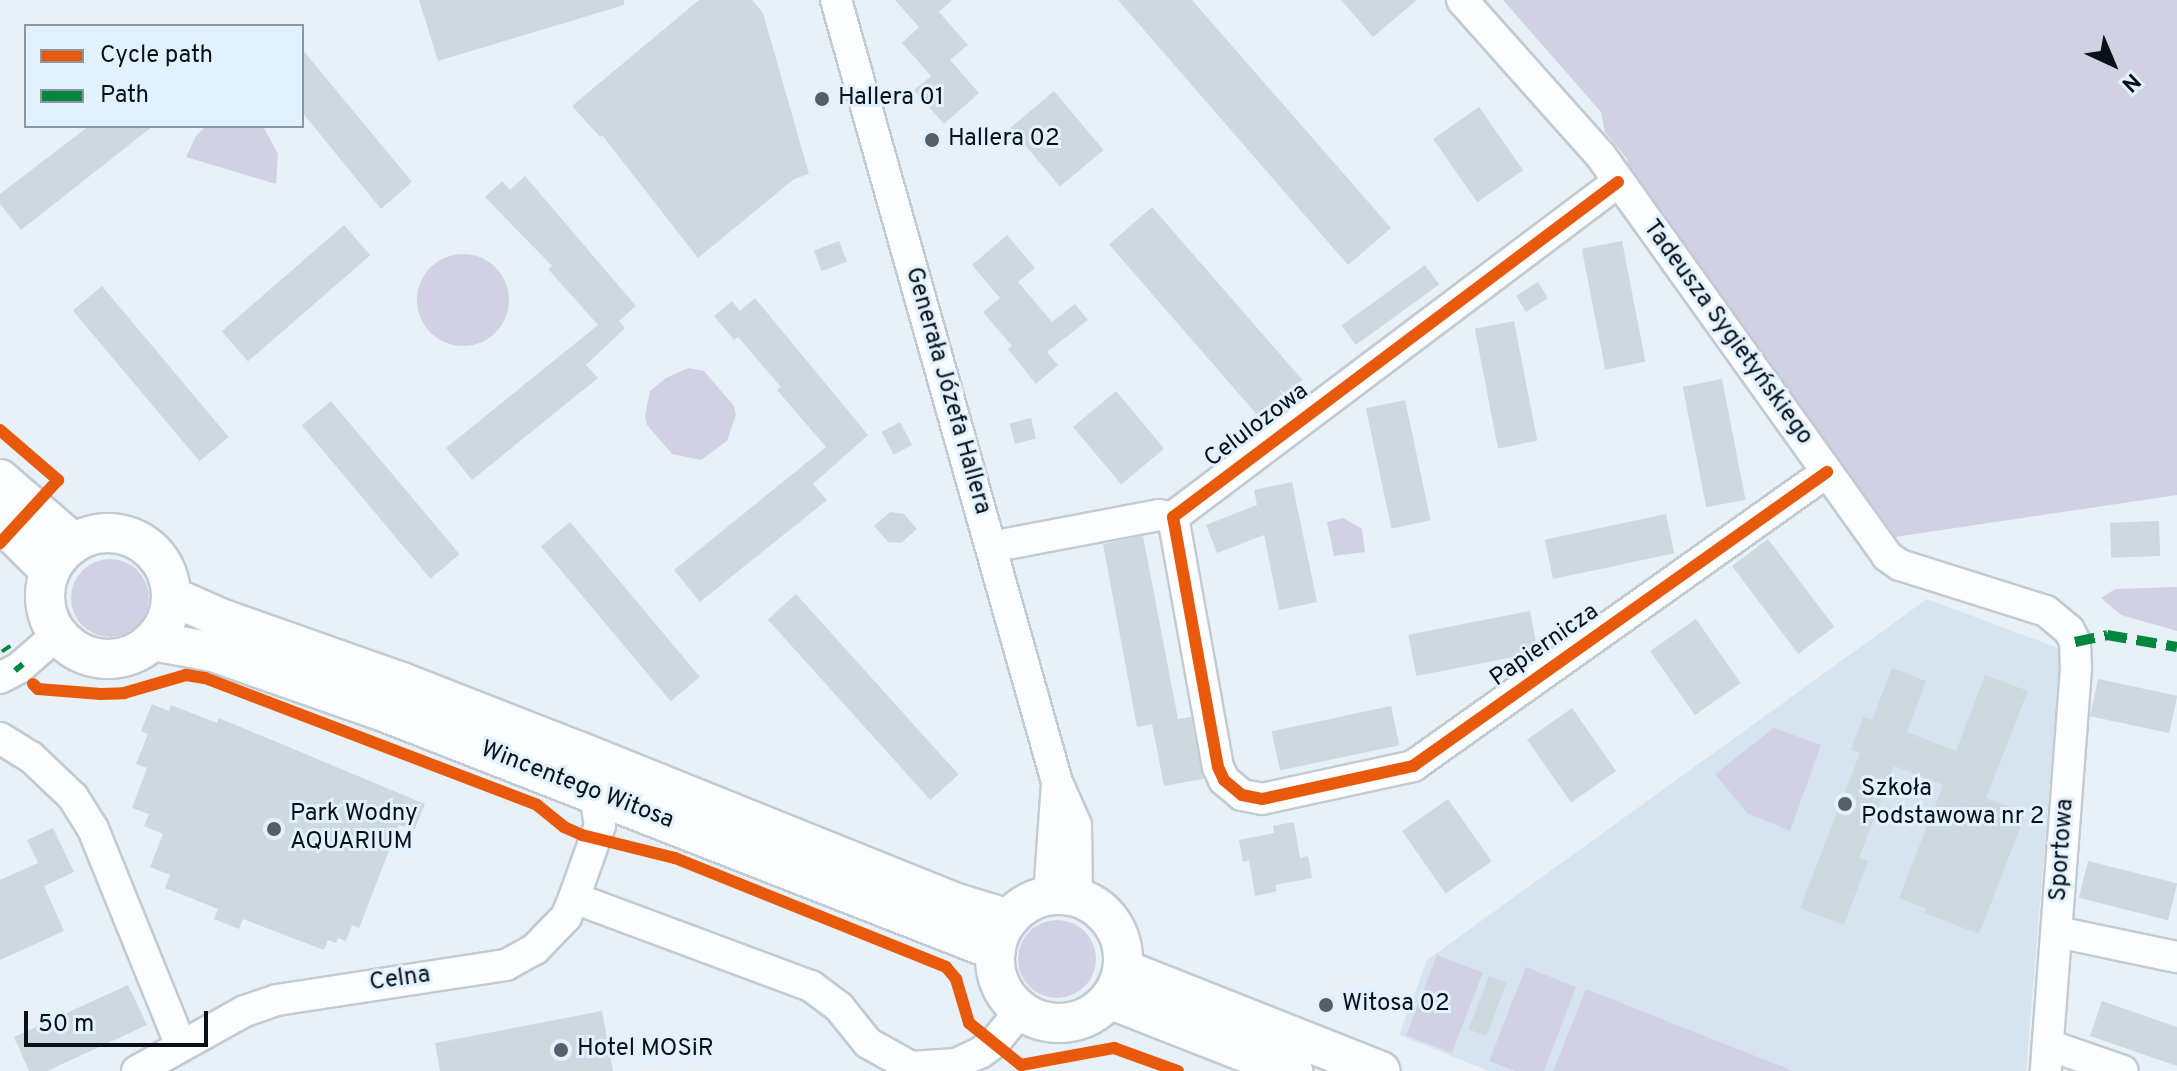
<!DOCTYPE html>
<html>
<head>
<meta charset="utf-8">
<style>
  body { margin:0 }
  #map { position:relative; width:2177px; height:1071px; overflow:hidden; background:#e8f0f8; font-family:Overpass,sans-serif }
  div>[style] { position:absolute }
  [style*='--x'] { left:calc(var(--x)*1px); top:calc(var(--y)*1px); width:calc(var(--w)*1px); rotate:calc(var(--a)*1deg) }
  .built>* { inset:0; background:#d6e4f0 }
  .green>* { inset:0; background:#d2d1e4; transform-origin:0 0 }
  .round { border-radius:50% }
  .building>* { inset:0; background:#ced9df; transform-origin:0 0 }
  .roads { filter:drop-shadow(2px 0 #c2cad2) drop-shadow(-2px 0 #c2cad2) drop-shadow(0 2px #c2cad2) drop-shadow(0 -2px #c2cad2) }
  .minor>* { height:30px; margin:-15px; padding:0 15px; transform-origin:15px; border-radius:15px; background:#fcfdfe }
  .major>* { height:38px; margin:-19px; padding:0 19px; transform-origin:19px; border-radius:19px; background:#fcfdfe }
  .major>.ring { margin:-19px; padding:0; box-sizing:content-box; background:none; border:38px solid #fcfdfe; border-radius:50% }
  .quiet>* { height:10px; margin-top:-5px; transform-origin:0; background:repeating-linear-gradient(90deg,#00873e 0 20px,transparent 0 30px) }
  .cycleway>* { height:12px; margin:-6px; padding:0 6px; transform-origin:6px; border-radius:6px; background:#e8590c }
  .dots>* { width:22px; height:22px; translate:-50% -50%; box-sizing:border-box; border:4px solid #e2f1fe; border-radius:50% }
  span { translate:-50% -50%; white-space:nowrap; text-align:center; line-height:1.15; -webkit-text-stroke:6px #e2f1fe; paint-order:stroke }
  .poi-label { font-size:24px; color:#081118 }
  .left { translate:0 -50%; text-align:left }
  .street-label { font-size:24px; color:#081118 }
  .legend { position:absolute; left:24px; top:24px; width:280px; height:104px; box-sizing:border-box; background:#e2f1fe; border:2px solid #8b97a2; margin:0; padding:10px 14px; list-style:none; font-size:24px; color:#081118 }
  .legend li { display:flex; align-items:center; gap:16px; height:40px }
  .legend b { width:40px; border:2px solid #8b97a2 }
  .north { position:absolute; left:2073px; top:24px; width:80px; height:80px; -webkit-text-stroke:6px #e2f1fe; paint-order:stroke; rotate:136deg; font-size:22px; font-weight:700; line-height:32px; text-align:center; color:#081118 }
  .north::after { content:''; display:block; margin:auto; width:28px; height:36px; background:#081118; clip-path:polygon(50% 0,100% 100%,50% 72%,0 100%) }
  .scale { position:absolute; left:24px; top:1011px; width:184px; height:36px; box-sizing:border-box; border:4px solid #081118; border-top:0; padding-left:10px; font-size:24px; line-height:28px; white-space:nowrap; color:#081118; -webkit-text-stroke:6px #e2f1fe; paint-order:stroke }
</style>
</head>
<body>
<div id="map">
  <div class="built">
    <div style="clip-path:polygon(1927px 599px,2061px 649px,2026px 1071px,1489px 1071px,1399px 1035px,1427px 960px)"></div>
  </div>
  <div class="green">
    <div style="clip-path:polygon(1503px 0,2177px 0,2177px 495px,1895px 537px,1631px 180px,1627px 159px,1605px 132px,1601px 112px)"></div>
    <div style="clip-path:polygon(206px 126px,264px 128px,278px 154px,276px 184px,186px 157px,196px 136px)"></div>
    <div class="round" style="left:417px;top:254px;width:92px;height:92px"></div>
    <div style="clip-path:polygon(688px 368px,704px 371px,734px 406px,736px 415px,727px 441px,701px 460px,672px 454px,647px 425px,645px 416px,650px 391px,666px 378px)"></div>
    <div style="clip-path:polygon(1343px 518px,1362px 529px,1365px 552px,1334px 556px,1327px 522px)"></div>
    <div class="round" style="left:71px;top:559px;width:78px;height:78px"></div>
    <div style="clip-path:polygon(2177px 587px,2177px 631px,2121px 615px,2101px 598px,2115px 589px)"></div>
    <div style="clip-path:polygon(1774px 728px,1821px 745px,1790px 831px,1747px 813px,1715px 774px)"></div>
    <div class="round" style="left:1018px;top:920px;width:78px;height:78px"></div>
    <div style="left:1437px;top:955px;width:49px;height:86px;rotate:21deg"></div>
    <div style="clip-path:polygon(1526px 967px,1576px 987px,1544px 1071px,1515px 1071px,1489px 1061px)"></div>
    <div style="clip-path:polygon(1586px 989px,1793px 1071px,1553px 1071px)"></div>
  </div>
  <div class="building">
    <div style="clip-path:polygon(419px 0,624px 0,624px 5px,438px 61px)"></div>
    <div style="clip-path:polygon(699px 0,752px 0,763px 13px,809px 174px,794px 179px,698px 258px,602px 135px,600px 137px,572px 106px)"></div>
    <div style="clip-path:polygon(895px 0,952px 0,939px 12px,968px 45px,950px 60px,979px 93px,944px 124px,914px 90px,931px 76px,902px 43px,919px 27px)"></div>
    <div style="clip-path:polygon(1118px 0,1192px 0,1391px 228px,1348px 265px)"></div>
    <div style="clip-path:polygon(1341px 0,1417px 0,1373px 37px)"></div>
    <div style="clip-path:polygon(302px 49px,412px 182px,381px 209px,302px 112px)"></div>
    <div style="left:1054px;top:91px;width:77px;height:57px;rotate:50deg"></div>
    <div style="left:1479px;top:107px;width:77px;height:56px;rotate:55deg"></div>
    <div style="clip-path:polygon(89px 126px,153px 126px,21px 230px,0 204px,0 194px)"></div>
    <div style="clip-path:polygon(525px 176px,636px 306px,619px 321px,625px 328px,586px 365px,598px 378px,472px 480px,446px 448px,598px 325px,548px 269px,552px 266px,485px 197px,502px 181px,510px 190px)"></div>
    <div style="left:1152px;top:207px;width:229px;height:57px;rotate:49deg"></div>
    <div style="left:344px;top:225px;width:40px;height:162px;rotate:49deg"></div>
    <div style="clip-path:polygon(1007px 235px,1035px 268px,1018px 282px,1052px 322px,1075px 304px,1088px 320px,1047px 352px,1058px 365px,1036px 384px,1008px 349px,1012px 346px,983px 312px,1000px 298px,972px 265px)"></div>
    <div style="left:839px;top:241px;width:22px;height:27px;rotate:69deg"></div>
    <div style="left:1622px;top:241px;width:123px;height:41px;rotate:79deg"></div>
    <div style="left:1425px;top:265px;width:24px;height:103px;rotate:54deg"></div>
    <div style="left:1538px;top:282px;width:19px;height:26px;rotate:58deg"></div>
    <div style="left:102px;top:286px;width:197px;height:38px;rotate:50deg"></div>
    <div style="clip-path:polygon(755px 298px,868px 435px,813px 484px,827px 500px,700px 602px,674px 570px,826px 447px,777px 390px,781px 387px,738px 337px,734px 340px,714px 316px,732px 301px,740px 311px)"></div>
    <div style="left:1514px;top:321px;width:122px;height:40px;rotate:79deg"></div>
    <div style="left:1722px;top:379px;width:123px;height:40px;rotate:79deg"></div>
    <div style="left:1116px;top:391px;width:75px;height:56px;rotate:50deg"></div>
    <div style="left:1405px;top:400px;width:123px;height:40px;rotate:78deg"></div>
    <div style="left:331px;top:401px;width:200px;height:38px;rotate:50deg"></div>
    <div style="left:1031px;top:418px;width:21px;height:22px;rotate:76deg"></div>
    <div style="left:900px;top:422px;width:26px;height:21px;rotate:62deg"></div>
    <div style="clip-path:polygon(1292px 482px,1317px 602px,1279px 610px,1264px 535px,1217px 553px,1206px 525px,1257px 505px,1254px 490px)"></div>
    <div style="clip-path:polygon(890px 512px,904px 514px,917px 529px,901px 543px,888px 542px,874px 526px)"></div>
    <div style="left:1666px;top:514px;width:40px;height:124px;rotate:78deg"></div>
    <div style="left:2159px;top:521px;width:35px;height:49px;rotate:88deg"></div>
    <div style="left:570px;top:522px;width:202px;height:38px;rotate:50deg"></div>
    <div style="clip-path:polygon(1143px 536px,1178px 719px,1191px 717px,1203px 779px,1164px 786px,1152px 724px,1137px 727px,1103px 544px)"></div>
    <div style="left:1768px;top:539px;width:110px;height:45px;rotate:53deg"></div>
    <div style="left:796px;top:594px;width:243px;height:38px;rotate:48deg"></div>
    <div style="left:1530px;top:611px;width:42px;height:124px;rotate:79deg"></div>
    <div style="left:1696px;top:619px;width:78px;height:56px;rotate:55deg"></div>
    <div style="clip-path:polygon(1892px 668px,1926px 681px,1907px 732px,1956px 751px,1985px 675px,2028px 691px,1986px 798px,2026px 813px,1979px 934px,1925px 913px,1927px 909px,1899px 898px,1943px 785px,1894px 766px,1859px 858px,1868px 861px,1844px 925px,1800px 908px,1860px 753px,1851px 750px,1863px 717px,1872px 720px)"></div>
    <div style="left:2098px;top:679px;width:81px;height:38px;rotate:12deg"></div>
    <div style="clip-path:polygon(152px 704px,169px 711px,171px 705px,217px 723px,219px 718px,425px 804px,414px 831px,399px 825px,359px 928px,352px 925px,346px 941px,338px 938px,336px 943px,328px 940px,324px 950px,243px 919px,239px 929px,214px 919px,218px 909px,165px 888px,170px 875px,150px 867px,163px 834px,144px 826px,149px 814px,132px 808px,147px 768px,136px 764px,148px 734px,141px 731px)"></div>
    <div style="left:1391px;top:706px;width:40px;height:122px;rotate:78deg"></div>
    <div style="left:1572px;top:708px;width:77px;height:55px;rotate:55deg"></div>
    <div style="left:1448px;top:799px;width:76px;height:56px;rotate:55deg"></div>
    <div style="clip-path:polygon(1294px 822px,1300px 858px,1308px 856px,1312px 878px,1275px 885px,1277px 891px,1255px 896px,1249px 860px,1243px 862px,1239px 840px,1274px 833px,1273px 826px)"></div>
    <div style="clip-path:polygon(53px 828px,74px 872px,44px 886px,64px 931px,0 960px,0 880px,38px 863px,27px 840px)"></div>
    <div style="left:2088px;top:861px;width:92px;height:38px;rotate:14deg"></div>
    <div style="left:1489px;top:976px;width:19px;height:57px;rotate:21deg"></div>
    <div style="clip-path:polygon(128px 985px,147px 1025px,47px 1071px,29px 1071px,14px 1037px)"></div>
    <div style="clip-path:polygon(2102px 1001px,2177px 1027px,2177px 1066px,2090px 1036px)"></div>
    <div style="clip-path:polygon(602px 1011px,613px 1071px,440px 1071px,435px 1043px)"></div>
  </div>
  <div class="roads">
    <div class="minor">
      <div style="--x:836;--y:0;--w:813;--a:74.22"></div>
      <div style="--x:1057;--y:782;--w:47;--a:66.2"></div>
      <div style="--x:1076;--y:825;--w:72;--a:89.2"></div>
      <div style="--x:1462;--y:0;--w:209;--a:48.3"></div>
      <div style="--x:1601;--y:156;--w:492;--a:54.4"></div>
      <div style="--x:1887;--y:556;--w:16;--a:35"></div>
      <div style="--x:1900;--y:565;--w:153;--a:17.5"></div>
      <div style="--x:2046;--y:611;--w:30;--a:40"></div>
      <div style="--x:2069;--y:630;--w:13;--a:63"></div>
      <div style="--x:2075;--y:642;--w:26;--a:88"></div>
      <div style="--x:2076;--y:668;--w:404;--a:94.3"></div>
      <div style="--x:1618;--y:182;--w:557;--a:143.03"></div>
      <div style="--x:1173;--y:517;--w:254;--a:79.8"></div>
      <div style="--x:1218;--y:767;--w:14;--a:65"></div>
      <div style="--x:1224;--y:780;--w:23;--a:40"></div>
      <div style="--x:1242;--y:795;--w:20;--a:11"></div>
      <div style="--x:1262;--y:799;--w:155;--a:-12.3"></div>
      <div style="--x:1413;--y:766;--w:508;--a:-35.38"></div>
      <div style="--x:991;--y:547;--w:170;--a:-10.8"></div>
      <div style="--x:1158;--y:515;--w:15;--a:8"></div>
      <div style="--x:0;--y:678;--w:21;--a:-28"></div>
      <div style="--x:19;--y:668;--w:52;--a:-41.1"></div>
      <div style="--x:0;--y:738;--w:36;--a:32"></div>
      <div style="--x:31;--y:757;--w:58;--a:43.6"></div>
      <div style="--x:73;--y:797;--w:38;--a:58"></div>
      <div style="--x:93;--y:829;--w:234;--a:67.9"></div>
      <div style="--x:1049;--y:895;--w:111;--a:-85.9"></div>
      <div style="--x:574;--y:898;--w:253;--a:20.4"></div>
      <div style="--x:811;--y:986;--w:35;--a:37"></div>
      <div style="--x:839;--y:1007;--w:46;--a:51.1"></div>
      <div style="--x:868;--y:1043;--w:49;--a:29.2"></div>
      <div style="--x:911;--y:1067;--w:45;--a:-3.8"></div>
      <div style="--x:956;--y:1064;--w:26;--a:-25"></div>
      <div style="--x:980;--y:1053;--w:19;--a:-36"></div>
      <div style="--x:995;--y:1042;--w:41;--a:-50.9"></div>
      <div style="--x:2057;--y:932;--w:123;--a:11.8"></div>
      <div style="--x:2048;--y:1045;--w:79;--a:19.1"></div>
      <div style="--x:137;--y:1071;--w:124;--a:-29.1"></div>
      <div style="--x:245;--y:1011;--w:34;--a:-19"></div>
      <div style="--x:277;--y:1000;--w:232;--a:-8.7"></div>
      <div style="--x:506;--y:965;--w:33;--a:-29"></div>
      <div style="--x:535;--y:949;--w:45;--a:-45.9"></div>
      <div style="--x:566;--y:917;--w:21;--a:-67"></div>
      <div style="--x:574;--y:898;--w:77;--a:-70.4"></div>
      <div style="--x:600;--y:825;--w:34;--a:-100"></div>
    </div>
    <div class="major">
      <div style="--x:0;--y:479;--w:98;--a:40.9"></div>
      <div style="--x:0;--y:521;--w:71;--a:45"></div>
      <div class="ring" style="left:45px;top:533px;width:88px;height:88px"></div>
      <div style="--x:171;--y:596;--w:57;--a:23.9"></div>
      <div style="--x:223;--y:619;--w:190;--a:19.4"></div>
      <div style="--x:402;--y:682;--w:192;--a:21.4"></div>
      <div style="--x:581;--y:752;--w:408;--a:21.9"></div>
      <div style="--x:960;--y:904;--w:51;--a:17"></div>
      <div style="--x:152;--y:641;--w:62;--a:10.2"></div>
      <div style="--x:213;--y:652;--w:176;--a:19.3"></div>
      <div style="--x:379;--y:710;--w:662;--a:21.34"></div>
      <div class="ring" style="left:995px;top:895px;width:90px;height:90px"></div>
      <div style="--x:1123;--y:969;--w:277;--a:21.6"></div>
      <div style="--x:1109;--y:999;--w:198;--a:21.4"></div>
    </div>
  </div>
  <div class="quiet">
    <div style="--x:2075;--y:642;--w:33;--a:-12"></div>
    <div style="--x:2107;--y:635;--w:71;--a:9.7"></div>
    <div style="--x:5;--y:647;--w:4;--a:56"></div>
    <div style="--x:17;--y:665;--w:6;--a:51"></div>
  </div>
  <div class="cycleway">
    <div style="--x:1618;--y:182;--w:557;--a:143.03"></div>
    <div style="--x:1173;--y:517;--w:254;--a:79.8"></div>
    <div style="--x:1218;--y:767;--w:14;--a:65"></div>
    <div style="--x:1224;--y:780;--w:23;--a:40"></div>
    <div style="--x:1242;--y:795;--w:20;--a:11"></div>
    <div style="--x:1262;--y:799;--w:155;--a:-12.3"></div>
    <div style="--x:1413;--y:766;--w:508;--a:-35.38"></div>
    <div style="--x:0;--y:430;--w:77;--a:40.8"></div>
    <div style="--x:58;--y:480;--w:86;--a:132.6"></div>
    <div style="--x:33;--y:684;--w:7;--a:45"></div>
    <div style="--x:38;--y:689;--w:63;--a:4.5"></div>
    <div style="--x:101;--y:694;--w:23;--a:-2"></div>
    <div style="--x:124;--y:693;--w:65;--a:-16.2"></div>
    <div style="--x:186;--y:675;--w:19;--a:9"></div>
    <div style="--x:205;--y:678;--w:355;--a:20.9"></div>
    <div style="--x:537;--y:805;--w:35;--a:39"></div>
    <div style="--x:564;--y:827;--w:20;--a:24"></div>
    <div style="--x:582;--y:835;--w:96;--a:13.9"></div>
    <div style="--x:675;--y:858;--w:292;--a:21.9"></div>
    <div style="--x:946;--y:967;--w:16;--a:50"></div>
    <div style="--x:956;--y:979;--w:46;--a:73.5"></div>
    <div style="--x:969;--y:1023;--w:67;--a:38.9"></div>
    <div style="--x:1021;--y:1065;--w:95;--a:-10.4"></div>
    <div style="--x:1114;--y:1048;--w:68;--a:19.8"></div>
  </div>
  <div class="dots">
    <div style="left:822px;top:99px;background:#565f66"></div>
    <div style="left:932px;top:140px;background:#565f66"></div>
    <div style="left:1845px;top:804px;background:#565f66"></div>
    <div style="left:274px;top:829px;background:#565f66"></div>
    <div style="left:1326px;top:1005px;background:#565f66"></div>
    <div style="left:561px;top:1050px;background:#565f66"></div>
  </div>
  <div class="poi-label">
    <span class="left" style="left:838px;top:99px">Hallera 01</span>
    <span class="left" style="left:948px;top:140px">Hallera 02</span>
    <span class="left" style="left:1861px;top:804px">Szkoła<br>Podstawowa nr 2</span>
    <span class="left" style="left:290px;top:829px">Park Wodny<br>AQUARIUM</span>
    <span class="left" style="left:1342px;top:1005px">Witosa 02</span>
    <span class="left" style="left:577px;top:1050px">Hotel MOSiR</span>
  </div>
  <div class="street-label">
    <span style="left:1727px;top:333px;rotate:54deg">Tadeusza Sygietyńskiego</span>
    <span style="left:947px;top:391px;rotate:74deg">Generała Józefa Hallera</span>
    <span style="left:1257px;top:426px;rotate:-37deg">Celulozowa</span>
    <span style="left:1545px;top:646px;rotate:-35deg">Papiernicza</span>
    <span style="left:577px;top:786px;rotate:21deg">Wincentego Witosa</span>
    <span style="left:2063px;top:850px;rotate:-86deg">Sportowa</span>
    <span style="left:400px;top:980px;rotate:-8deg">Celna</span>
  </div>
  <ul class="legend">
  <li><b style="height:10px;background:#e8590c"></b>Cycle path</li>
  <li><b style="height:10px;background:#00873e"></b>Path</li>
  </ul>
  <div class="north">N</div>
  <div class="scale">50 m</div>
</div>
</body>
</html>
